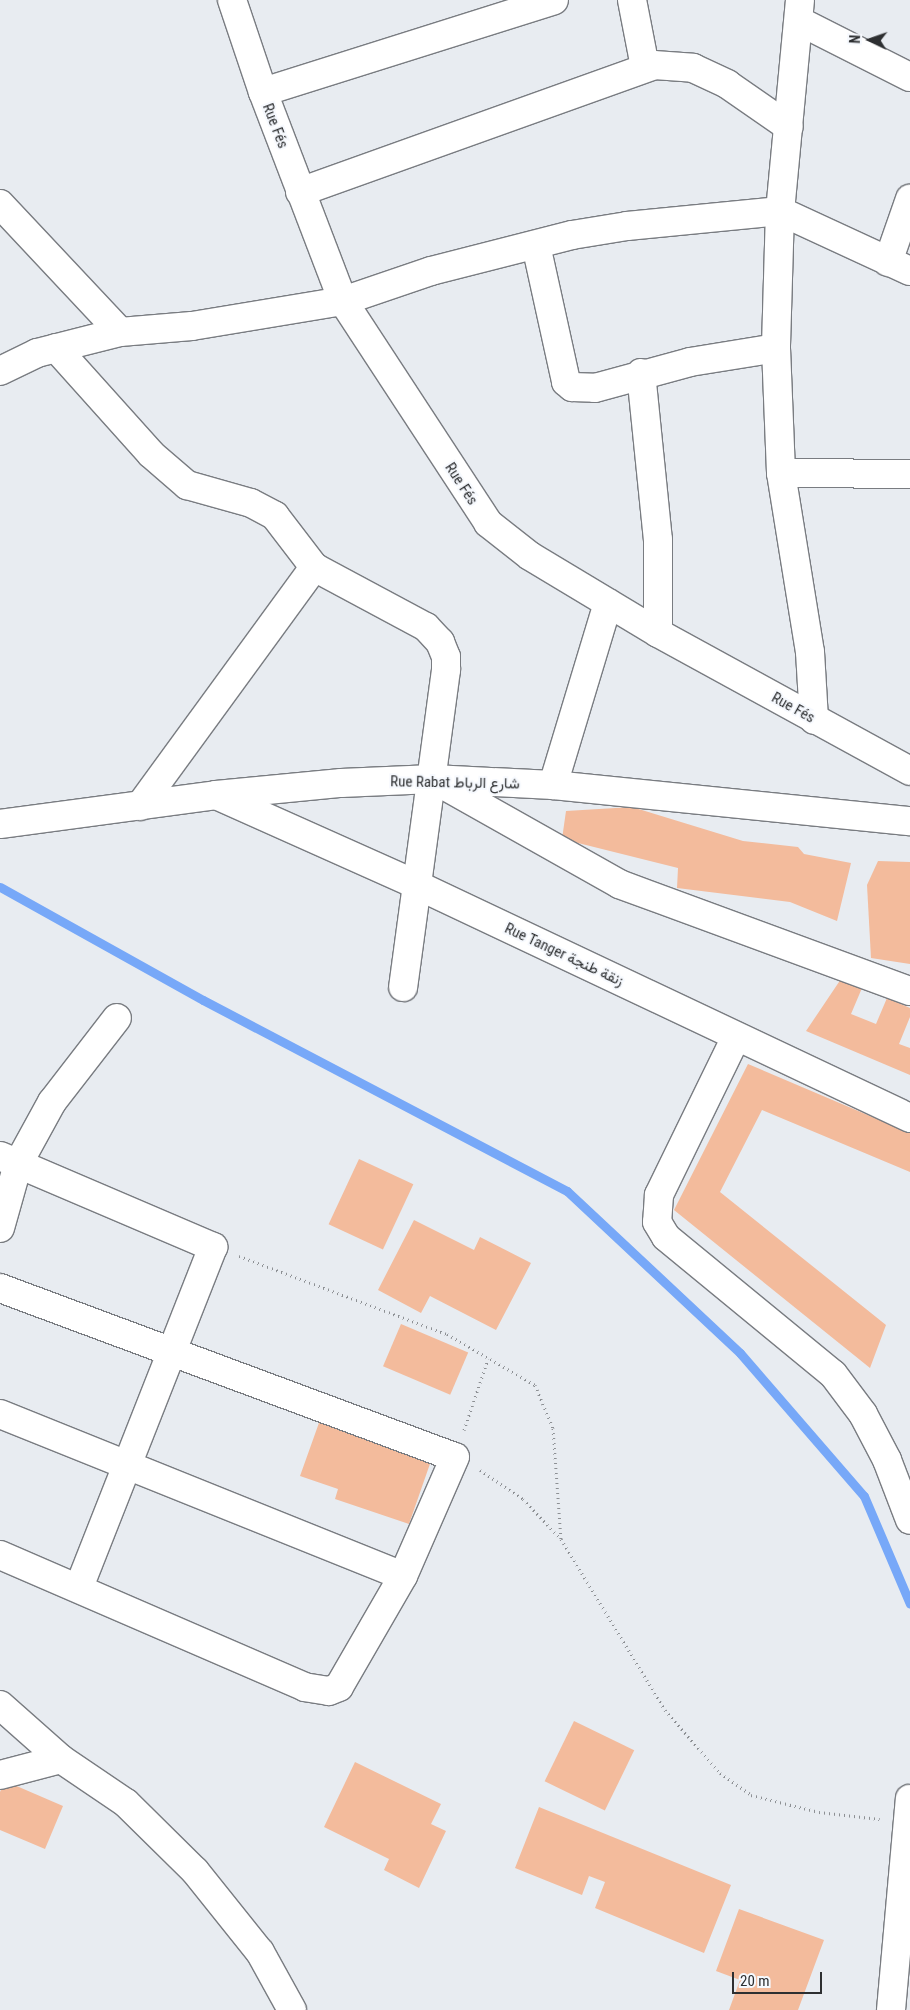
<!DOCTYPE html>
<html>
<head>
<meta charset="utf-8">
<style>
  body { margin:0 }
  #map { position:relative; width:910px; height:2010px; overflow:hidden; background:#e8ecf1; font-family:"Roboto Condensed",Vazirmatn,sans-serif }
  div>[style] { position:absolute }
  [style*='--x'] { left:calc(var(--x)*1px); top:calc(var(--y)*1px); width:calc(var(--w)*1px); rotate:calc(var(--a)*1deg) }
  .stream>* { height:9px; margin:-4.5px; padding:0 4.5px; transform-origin:4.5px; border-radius:4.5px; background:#77a8f8 }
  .building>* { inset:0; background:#f3bb9c; transform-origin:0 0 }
  .path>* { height:3px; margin-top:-1.5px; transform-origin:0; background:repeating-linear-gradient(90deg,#8d9094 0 1px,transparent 0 5px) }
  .roads { filter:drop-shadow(1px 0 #797c81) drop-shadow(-1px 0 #797c81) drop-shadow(0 1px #797c81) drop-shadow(0 -1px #797c81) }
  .street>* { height:28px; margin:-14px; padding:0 14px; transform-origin:14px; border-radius:14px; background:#fff }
  .secondary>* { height:28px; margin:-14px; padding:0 14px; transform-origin:14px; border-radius:14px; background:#fff }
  span { translate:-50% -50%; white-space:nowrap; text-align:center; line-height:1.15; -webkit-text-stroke:4px #f6f9fe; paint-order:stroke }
  .street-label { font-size:15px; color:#2d2f31 }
  .north { position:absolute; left:845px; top:15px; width:50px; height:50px; -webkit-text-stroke:4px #f6f9fe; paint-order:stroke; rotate:273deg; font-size:14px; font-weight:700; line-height:20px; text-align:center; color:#2d2f31 }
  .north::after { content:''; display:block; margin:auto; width:18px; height:22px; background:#2d2f31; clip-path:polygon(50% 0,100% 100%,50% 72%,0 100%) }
  .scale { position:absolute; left:732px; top:1972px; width:90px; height:22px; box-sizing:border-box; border:2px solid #2d2f31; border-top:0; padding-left:6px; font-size:15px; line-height:18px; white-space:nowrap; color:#2d2f31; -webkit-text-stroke:4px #f6f9fe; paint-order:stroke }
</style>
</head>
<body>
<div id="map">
  <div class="stream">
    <div style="--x:0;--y:887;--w:232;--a:29.1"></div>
    <div style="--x:203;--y:1000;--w:411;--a:27.7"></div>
    <div style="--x:567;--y:1191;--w:237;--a:43.1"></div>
    <div style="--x:740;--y:1353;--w:189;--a:49.1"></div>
    <div style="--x:864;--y:1496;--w:117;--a:66.9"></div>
  </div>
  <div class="building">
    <div style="clip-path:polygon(632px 807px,743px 841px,798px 847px,804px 854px,851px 863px,837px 921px,790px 902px,677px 888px,678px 868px,562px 839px,566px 811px)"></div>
    <div style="clip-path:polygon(878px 861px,910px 862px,910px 964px,871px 958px,867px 885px)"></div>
    <div style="clip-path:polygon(841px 979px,862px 988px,851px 1014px,876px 1024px,887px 998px,910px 1008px,910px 1017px,899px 1044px,910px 1048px,910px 1075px,806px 1031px)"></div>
    <div style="clip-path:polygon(748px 1064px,910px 1133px,910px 1172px,762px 1110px,720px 1192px,886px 1325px,870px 1368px,674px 1210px)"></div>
    <div style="left:359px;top:1159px;width:60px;height:72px;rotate:25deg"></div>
    <div style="clip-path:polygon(414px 1220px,474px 1250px,480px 1237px,531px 1263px,496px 1330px,430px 1296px,421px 1313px,378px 1290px)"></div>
    <div style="left:401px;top:1324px;width:73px;height:46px;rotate:23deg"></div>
    <div style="clip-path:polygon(320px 1420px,432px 1458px,409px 1524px,335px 1499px,338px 1489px,300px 1476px)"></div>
    <div style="left:574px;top:1721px;width:67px;height:67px;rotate:26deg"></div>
    <div style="clip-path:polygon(355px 1762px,441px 1804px,431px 1824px,446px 1831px,419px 1888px,384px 1870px,389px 1859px,324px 1827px)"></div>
    <div style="clip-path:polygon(5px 1781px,63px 1806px,45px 1849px,0 1830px,0 1792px)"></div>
    <div style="clip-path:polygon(539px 1807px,731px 1885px,704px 1953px,595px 1908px,605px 1882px,589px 1876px,582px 1895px,515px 1868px)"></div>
    <div style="clip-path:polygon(739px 1909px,824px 1940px,798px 2010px,729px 2010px,740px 1980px,716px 1971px)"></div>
  </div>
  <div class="path">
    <div style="--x:239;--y:1256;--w:222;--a:20.6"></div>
    <div style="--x:447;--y:1334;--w:102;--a:30.1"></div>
    <div style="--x:535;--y:1385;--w:47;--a:67.3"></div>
    <div style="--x:553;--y:1428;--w:111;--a:85.9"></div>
    <div style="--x:561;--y:1539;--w:200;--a:58.7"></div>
    <div style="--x:665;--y:1710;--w:84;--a:48.9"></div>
    <div style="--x:720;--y:1773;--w:38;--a:35"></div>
    <div style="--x:751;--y:1795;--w:70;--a:14"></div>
    <div style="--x:819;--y:1812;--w:61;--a:6.5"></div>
    <div style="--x:464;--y:1430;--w:75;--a:-71.3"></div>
    <div style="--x:480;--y:1470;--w:52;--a:34"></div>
    <div style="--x:523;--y:1499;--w:54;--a:46.5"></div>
  </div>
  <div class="roads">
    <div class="street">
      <div style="--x:232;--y:0;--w:97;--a:71.4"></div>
      <div style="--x:263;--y:92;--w:224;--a:69.1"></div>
      <div style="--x:343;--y:301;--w:265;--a:56.8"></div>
      <div style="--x:488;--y:523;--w:53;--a:38.2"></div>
      <div style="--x:530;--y:556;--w:149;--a:31"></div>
      <div style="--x:658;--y:633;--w:287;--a:28.7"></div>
      <div style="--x:632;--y:0;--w:68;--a:79"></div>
      <div style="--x:800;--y:0;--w:212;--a:95.4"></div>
      <div style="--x:780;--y:211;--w:137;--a:91.7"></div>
      <div style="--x:776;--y:348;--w:125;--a:87.7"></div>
      <div style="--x:781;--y:473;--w:181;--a:80.8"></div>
      <div style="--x:810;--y:652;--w:68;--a:86.6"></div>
      <div style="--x:799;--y:21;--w:124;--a:26.8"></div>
      <div style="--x:263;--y:92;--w:305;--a:-17.5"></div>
      <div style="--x:300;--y:192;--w:376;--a:-19.7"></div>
      <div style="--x:654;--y:65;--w:39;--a:4"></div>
      <div style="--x:693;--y:68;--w:38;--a:25"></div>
      <div style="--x:727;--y:84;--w:75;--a:34.7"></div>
      <div style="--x:0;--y:204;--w:175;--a:46.8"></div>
      <div style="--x:536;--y:245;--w:140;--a:77.6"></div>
      <div style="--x:566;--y:382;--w:8;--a:40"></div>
      <div style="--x:572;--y:387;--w:23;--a:2"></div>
      <div style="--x:595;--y:388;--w:98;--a:-15.3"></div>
      <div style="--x:690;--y:362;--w:87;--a:-9.2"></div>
      <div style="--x:888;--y:262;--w:67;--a:-70.8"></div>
      <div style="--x:56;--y:348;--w:142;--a:48.1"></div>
      <div style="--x:151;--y:454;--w:48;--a:40.7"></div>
      <div style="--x:187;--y:485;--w:66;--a:15.7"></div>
      <div style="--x:251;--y:503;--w:27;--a:28"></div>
      <div style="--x:275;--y:516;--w:64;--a:52.6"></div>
      <div style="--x:314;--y:567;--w:127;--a:28.2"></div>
      <div style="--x:426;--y:627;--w:21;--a:47"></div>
      <div style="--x:440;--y:642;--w:16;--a:68"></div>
      <div style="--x:446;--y:657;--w:13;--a:90"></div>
      <div style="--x:446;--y:670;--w:320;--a:97.7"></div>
      <div style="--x:0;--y:371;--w:41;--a:-25.9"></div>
      <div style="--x:37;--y:353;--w:86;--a:-14.2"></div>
      <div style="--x:120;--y:332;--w:72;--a:-4.8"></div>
      <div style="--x:192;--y:326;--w:153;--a:-9.4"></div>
      <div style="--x:343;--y:301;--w:93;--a:-18.8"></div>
      <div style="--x:431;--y:271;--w:146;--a:-14.3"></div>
      <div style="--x:572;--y:235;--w:56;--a:-9.3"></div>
      <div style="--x:627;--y:226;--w:154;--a:-5.6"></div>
      <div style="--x:780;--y:211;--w:143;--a:24.8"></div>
      <div style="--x:641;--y:373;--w:168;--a:84.2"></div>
      <div style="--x:658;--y:540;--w:93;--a:90"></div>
      <div style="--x:781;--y:473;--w:129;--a:0.4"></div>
      <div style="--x:433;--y:779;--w:214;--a:29.4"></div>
      <div style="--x:619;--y:884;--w:310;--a:20.2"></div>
      <div style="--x:553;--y:785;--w:190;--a:-73.2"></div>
      <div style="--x:216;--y:795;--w:220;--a:24.1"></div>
      <div style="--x:417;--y:885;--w:545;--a:25.3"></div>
      <div style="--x:140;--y:806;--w:296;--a:-53.9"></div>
      <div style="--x:736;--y:1037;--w:176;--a:116"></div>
      <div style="--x:659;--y:1195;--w:27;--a:94"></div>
      <div style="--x:657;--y:1222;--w:17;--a:59"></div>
      <div style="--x:666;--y:1237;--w:216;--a:39.4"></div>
      <div style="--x:833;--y:1374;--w:50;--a:53.1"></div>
      <div style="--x:863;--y:1414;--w:52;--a:62.4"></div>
      <div style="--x:887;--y:1460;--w:64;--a:69"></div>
      <div style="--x:0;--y:1156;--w:232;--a:23.1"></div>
      <div style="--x:213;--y:1247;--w:366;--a:111.5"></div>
      <div style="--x:0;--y:1228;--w:66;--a:-74.3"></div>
      <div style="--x:18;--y:1164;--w:71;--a:-61.3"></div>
      <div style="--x:52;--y:1102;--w:106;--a:-52.3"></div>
      <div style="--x:0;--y:1288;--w:485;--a:20.4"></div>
      <div style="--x:455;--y:1457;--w:130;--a:113.6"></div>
      <div style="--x:0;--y:1414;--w:434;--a:21.9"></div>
      <div style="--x:403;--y:1576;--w:128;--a:120"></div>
      <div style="--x:339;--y:1687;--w:11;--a:158"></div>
      <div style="--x:329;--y:1691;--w:24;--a:-171"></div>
      <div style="--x:305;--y:1687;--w:332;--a:-156.6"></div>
      <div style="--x:0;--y:1705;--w:81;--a:41.5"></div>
      <div style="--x:61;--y:1759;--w:78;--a:34.1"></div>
      <div style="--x:126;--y:1803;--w:97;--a:44.6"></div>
      <div style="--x:195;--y:1871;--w:104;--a:51.3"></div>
      <div style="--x:260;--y:1952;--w:66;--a:61.1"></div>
      <div style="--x:0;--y:1775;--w:63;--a:-14.7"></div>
      <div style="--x:891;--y:2010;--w:212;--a:-84.9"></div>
    </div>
    <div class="secondary">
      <div style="--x:0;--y:824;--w:218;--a:-7.6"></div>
      <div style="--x:216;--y:795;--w:126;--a:-5.5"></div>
      <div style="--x:341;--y:783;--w:92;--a:-2.5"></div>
      <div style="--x:433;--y:779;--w:120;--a:2.9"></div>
      <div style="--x:553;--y:785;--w:359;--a:5.8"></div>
    </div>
  </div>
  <div class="street-label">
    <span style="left:275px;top:126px;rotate:69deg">Rue Fés</span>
    <span style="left:461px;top:484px;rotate:57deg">Rue Fés</span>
    <span style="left:793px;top:708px;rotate:29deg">Rue Fés</span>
    <span style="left:455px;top:783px;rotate:1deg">Rue Rabat شارع الرباط</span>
    <span style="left:564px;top:955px;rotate:25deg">Rue Tanger زنقة طنجة</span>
  </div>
  <div class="north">N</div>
  <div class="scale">20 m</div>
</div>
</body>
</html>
